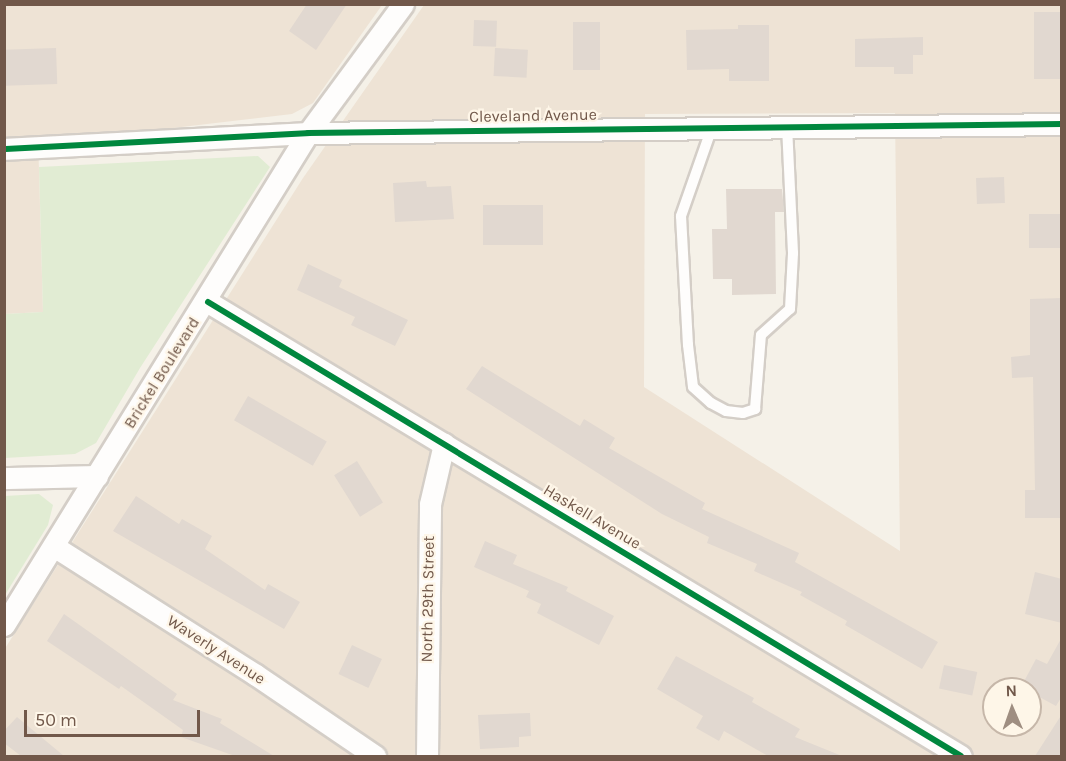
<!DOCTYPE html>
<html>
<head>
<meta charset="utf-8">
<style>
  body { margin:0 }
  #map { position:relative; width:1066px; height:761px; overflow:hidden; background:#f5f1e8; font-family:Karla,sans-serif }
  div>[style] { position:absolute }
  [style*='--x'] { left:calc(var(--x)*1px); top:calc(var(--y)*1px); width:calc(var(--w)*1px); rotate:calc(var(--a)*1deg) }
  .residential>* { inset:0; background:#eee3d5 }
  .green>* { inset:0; background:#e1ecd3 }
  .building>* { inset:0; background:#e1d8d0; transform-origin:0 0 }
  .roads { filter:drop-shadow(2px 0 #d4cec7) drop-shadow(-2px 0 #d4cec7) drop-shadow(0 2px #d4cec7) drop-shadow(0 -2px #d4cec7) }
  .lane>* { height:10px; margin:-5px; padding:0 5px; transform-origin:5px; border-radius:5px; background:#fefdfc }
  .street>* { height:21px; margin:-10.5px; padding:0 10.5px; transform-origin:10.5px; border-radius:10.5px; background:#fefdfc }
  .cycleway>* { height:6px; margin:-3px; padding:0 3px; transform-origin:3px; border-radius:3px; background:#00873e }
  span { translate:-50% -50%; white-space:nowrap; text-align:center; line-height:1.15; -webkit-text-stroke:4.5px #fef6e8; paint-order:stroke }
  .street-label { font-size:16px; color:#71584a }
  .frame { position:absolute; inset:0; border:6px solid #71584a; pointer-events:none }
  .north { position:absolute; left:982px; top:677px; width:60px; height:60px; box-sizing:border-box; background:#fef6e8; border:2px solid #c6b7a9; border-radius:50%; rotate:358deg; font-size:16px; font-weight:700; line-height:24px; text-align:center; color:#71584a }
  .north::after { content:''; display:block; margin:auto; width:21px; height:27px; background:#9f8e81; clip-path:polygon(50% 0,100% 100%,50% 72%,0 100%) }
  .scale { position:absolute; left:24px; top:710px; width:176px; height:27px; box-sizing:border-box; border:3px solid #71584a; border-top:0; padding-left:8px; font-size:18px; line-height:21px; white-space:nowrap; color:#71584a; -webkit-text-stroke:4px #fef6e8; paint-order:stroke }
</style>
</head>
<body>
<div id="map">
  <div class="residential">
    <div style="clip-path:polygon(4px 5px,382px 5px,313px 103px,292px 114px,156px 130px,38px 136px,43px 312px,5px 314px)"></div>
    <div style="clip-path:polygon(evenodd,424px 5px,1061px 5px,1061px 756px,5px 756px,4px 650px,303px 178px,424px 5px,895px 113px,900px 551px,644px 387px,645px 114px,895px 113px,424px 5px,994px 689px,1030px 689px,1030px 725px,994px 725px,994px 689px)"></div>
  </div>
  <div class="green">
    <div style="clip-path:polygon(258px 156px,270px 167px,140px 368px,96px 443px,75px 454px,5px 458px,5px 314px,43px 312px,39px 167px)"></div>
    <div style="clip-path:polygon(39px 494px,53px 505px,48px 525px,5px 595px,5px 496px)"></div>
  </div>
  <div class="building">
    <div style="clip-path:polygon(307px 4px,347px 4px,316px 50px,289px 31px)"></div>
    <div style="left:1034px;top:12px;width:28px;height:67px"></div>
    <div style="left:474px;top:20px;width:23px;height:26px;rotate:2deg"></div>
    <div style="left:573px;top:22px;width:27px;height:48px"></div>
    <div style="clip-path:polygon(738px 25px,769px 25px,769px 81px,729px 81px,729px 69px,687px 70px,686px 30px,738px 29px)"></div>
    <div style="clip-path:polygon(923px 37px,923px 55px,913px 55px,913px 74px,894px 74px,894px 67px,855px 67px,855px 39px)"></div>
    <div style="left:56px;top:48px;width:36px;height:52px;rotate:88deg"></div>
    <div style="left:495px;top:48px;width:33px;height:28px;rotate:3deg"></div>
    <div style="left:1004px;top:177px;width:26px;height:28px;rotate:88deg"></div>
    <div style="clip-path:polygon(426px 181px,427px 187px,451px 186px,454px 219px,395px 222px,393px 183px)"></div>
    <div style="clip-path:polygon(726px 189px,782px 189px,784px 212px,775px 212px,776px 294px,732px 295px,732px 279px,713px 279px,712px 229px,727px 229px)"></div>
    <div style="left:483px;top:205px;width:60px;height:40px"></div>
    <div style="left:1029px;top:214px;width:33px;height:34px"></div>
    <div style="clip-path:polygon(308px 264px,342px 280px,339px 287px,408px 320px,395px 346px,351px 325px,355px 317px,297px 290px)"></div>
    <div style="clip-path:polygon(1062px 298px,1062px 518px,1025px 518px,1025px 490px,1035px 490px,1033px 377px,1012px 378px,1011px 357px,1030px 355px,1030px 299px)"></div>
    <div style="clip-path:polygon(482px 366px,580px 426px,584px 419px,615px 438px,609px 448px,705px 503px,702px 509px,799px 553px,795px 562px,938px 642px,922px 669px,845px 625px,847px 621px,800px 595px,802px 592px,754px 571px,757px 564px,707px 543px,709px 537px,662px 514px,466px 389px)"></div>
    <div style="left:248px;top:396px;width:91px;height:28px;rotate:30deg"></div>
    <div style="left:357px;top:461px;width:49px;height:27px;rotate:58deg"></div>
    <div style="clip-path:polygon(136px 496px,179px 524px,182px 519px,212px 536px,205px 549px,265px 590px,268px 584px,300px 602px,284px 629px,113px 531px)"></div>
    <div style="clip-path:polygon(485px 541px,517px 555px,513px 564px,568px 587px,566px 591px,614px 616px,599px 645px,537px 613px,541px 604px,526px 597px,529px 591px,474px 567px)"></div>
    <div style="clip-path:polygon(1035px 572px,1062px 579px,1062px 623px,1025px 614px)"></div>
    <div style="clip-path:polygon(64px 614px,177px 694px,173px 700px,222px 719px,220px 723px,274px 756px,235px 756px,181px 737px,183px 730px,121px 686px,119px 689px,47px 641px)"></div>
    <div style="clip-path:polygon(1062px 637px,1062px 696px,1056px 706px,1021px 687px,1036px 659px,1047px 664px)"></div>
    <div style="left:352px;top:645px;width:33px;height:32px;rotate:25deg"></div>
    <div style="clip-path:polygon(676px 656px,754px 698px,752px 702px,800px 729px,795px 737px,842px 756px,768px 756px,724px 731px,719px 741px,696px 728px,703px 716px,657px 689px)"></div>
    <div style="left:944px;top:665px;width:34px;height:24px;rotate:12deg"></div>
    <div style="clip-path:polygon(530px 713px,531px 736px,519px 737px,519px 747px,480px 749px,478px 715px)"></div>
    <div style="clip-path:polygon(1062px 714px,1062px 756px,1035px 756px)"></div>
    <div style="clip-path:polygon(17px 717px,64px 756px,21px 756px,4px 743px,4px 731px)"></div>
  </div>
  <div class="roads">
    <div class="lane">
      <div style="--x:709;--y:126;--w:10;--a:90"></div>
      <div style="--x:709;--y:136;--w:85;--a:109.3"></div>
      <div style="--x:681;--y:216;--w:129;--a:86.9"></div>
      <div style="--x:688;--y:345;--w:42;--a:83.2"></div>
      <div style="--x:693;--y:387;--w:24;--a:42"></div>
      <div style="--x:711;--y:403;--w:17;--a:28"></div>
      <div style="--x:726;--y:411;--w:17;--a:7"></div>
      <div style="--x:743;--y:413;--w:13;--a:-18"></div>
      <div style="--x:755;--y:409;--w:74;--a:-85.4"></div>
      <div style="--x:761;--y:335;--w:39;--a:-42"></div>
      <div style="--x:790;--y:309;--w:56;--a:-86.9"></div>
      <div style="--x:793;--y:253;--w:128;--a:-92.7"></div>
    </div>
    <div class="street">
      <div style="--x:4;--y:149;--w:304;--a:-3"></div>
      <div style="--x:308;--y:133;--w:754;--a:-0.68"></div>
      <div style="--x:208;--y:302;--w:879;--a:31.09"></div>
      <div style="--x:4;--y:478;--w:93;--a:-1.2"></div>
      <div style="--x:55;--y:547;--w:238;--a:32.5"></div>
      <div style="--x:256;--y:675;--w:144;--a:34.2"></div>
      <div style="--x:4;--y:625;--w:578;--a:-58.29"></div>
      <div style="--x:308;--y:133;--w:160;--a:-53.6"></div>
      <div style="--x:427;--y:756;--w:252;--a:-89.3"></div>
      <div style="--x:430;--y:504;--w:62;--a:-76.9"></div>
    </div>
  </div>
  <div class="cycleway">
    <div style="--x:4;--y:149;--w:304;--a:-3"></div>
    <div style="--x:308;--y:133;--w:754;--a:-0.68"></div>
    <div style="--x:208;--y:302;--w:879;--a:31.09"></div>
  </div>
  <div class="street-label">
    <span style="left:533px;top:116px;rotate:-1deg">Cleveland Avenue</span>
    <span style="left:162px;top:373px;rotate:-58deg">Brickel Boulevard</span>
    <span style="left:592px;top:517px;rotate:31deg">Haskell Avenue</span>
    <span style="left:428px;top:599px;rotate:-89deg">North 29th Street</span>
    <span style="left:216px;top:650px;rotate:33deg">Waverly Avenue</span>
  </div>
  <div class="frame"></div>
  <div class="north">N</div>
  <div class="scale">50 m</div>
</div>
</body>
</html>
